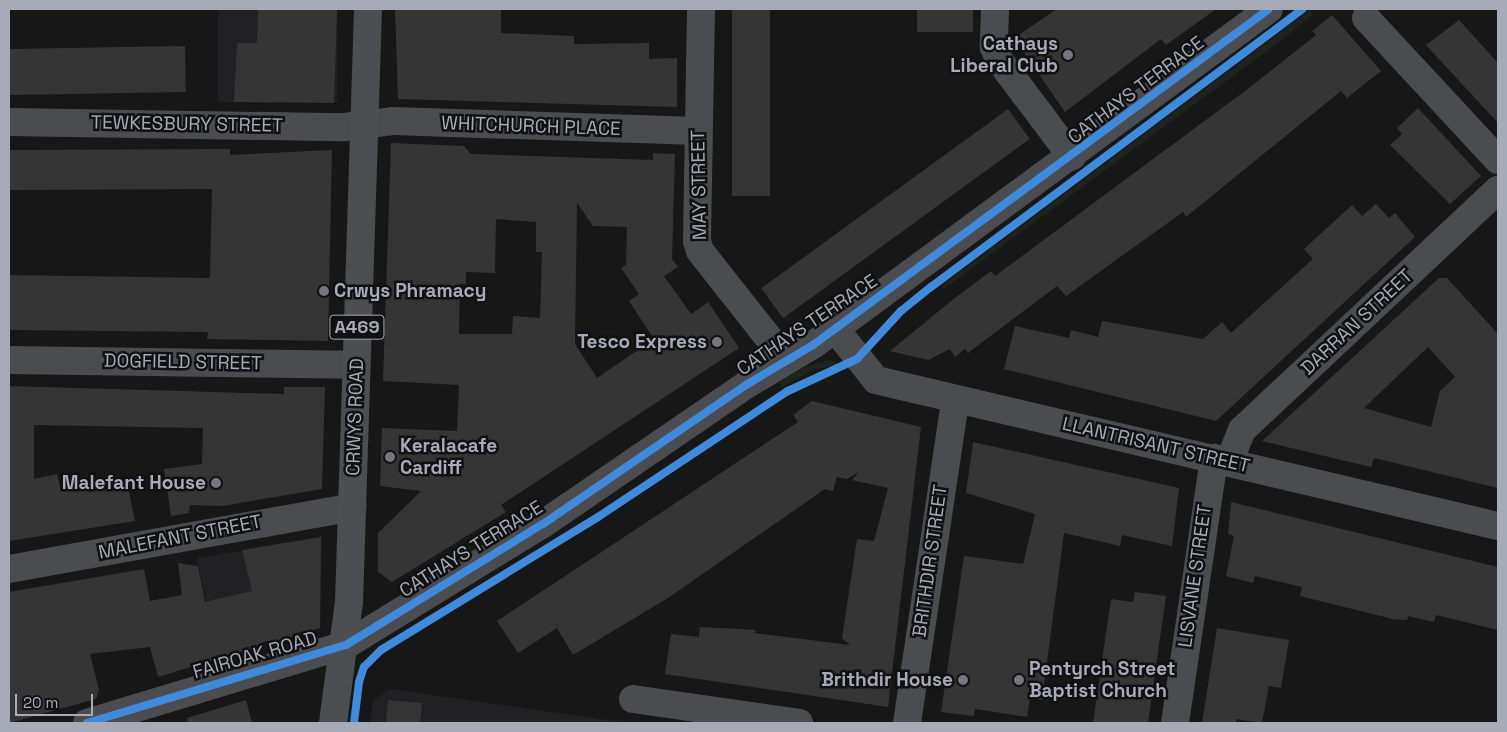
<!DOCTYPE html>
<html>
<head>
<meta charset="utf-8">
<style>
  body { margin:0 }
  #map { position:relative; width:1507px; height:732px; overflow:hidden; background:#171717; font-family:"Space Grotesk",sans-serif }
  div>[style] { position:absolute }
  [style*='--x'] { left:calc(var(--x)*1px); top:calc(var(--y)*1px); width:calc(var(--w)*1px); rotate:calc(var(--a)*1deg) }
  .built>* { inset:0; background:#212123; transform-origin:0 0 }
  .green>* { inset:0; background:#1d241e }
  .building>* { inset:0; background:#353536; transform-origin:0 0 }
  .minor>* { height:28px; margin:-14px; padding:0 14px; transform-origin:14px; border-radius:14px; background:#4b4c50 }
  .major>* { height:28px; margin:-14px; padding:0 14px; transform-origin:14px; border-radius:14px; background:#4d4e52 }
  .cycleway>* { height:8px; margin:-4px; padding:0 4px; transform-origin:4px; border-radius:4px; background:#408adc }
  .dots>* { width:14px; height:14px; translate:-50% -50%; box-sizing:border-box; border:2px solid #111113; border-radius:50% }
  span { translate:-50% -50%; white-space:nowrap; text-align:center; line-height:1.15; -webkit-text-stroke:5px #111113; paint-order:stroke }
  .shield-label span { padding:1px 4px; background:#111113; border:1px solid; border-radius:4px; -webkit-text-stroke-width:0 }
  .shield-label { font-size:18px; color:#a7abb8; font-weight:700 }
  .poi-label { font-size:19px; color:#a7abb8; font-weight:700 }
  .right { translate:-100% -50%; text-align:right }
  .left { translate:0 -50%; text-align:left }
  .street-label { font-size:19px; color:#a7abb8 }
  .frame { position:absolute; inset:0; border:10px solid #a7abb8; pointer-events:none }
  .scale { position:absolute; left:15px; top:694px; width:78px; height:22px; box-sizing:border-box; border:2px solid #a7abb8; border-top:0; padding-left:6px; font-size:15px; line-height:18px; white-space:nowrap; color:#a7abb8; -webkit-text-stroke:4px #111113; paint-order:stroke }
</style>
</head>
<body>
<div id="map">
  <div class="built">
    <div style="left:218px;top:9px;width:119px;height:93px"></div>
    <div style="clip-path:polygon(321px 537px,320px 628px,218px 659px,197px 558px)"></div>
    <div style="clip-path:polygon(390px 689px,454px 698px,630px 723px,370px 723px,373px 701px)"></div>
  </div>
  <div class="green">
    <div style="clip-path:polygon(1310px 10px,1313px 14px,1282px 40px,944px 289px,941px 286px)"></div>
    <div style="clip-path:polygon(830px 360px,839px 364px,813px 370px,782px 387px,779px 382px,807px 366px)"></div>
  </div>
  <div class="building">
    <div style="clip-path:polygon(258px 9px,337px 9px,334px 103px,234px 102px,237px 43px,257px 43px)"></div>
    <div style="clip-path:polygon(395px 9px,501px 9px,501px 33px,574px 36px,574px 44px,649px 43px,649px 59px,677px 58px,677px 107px,398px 99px)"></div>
    <div style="left:732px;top:9px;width:38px;height:187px"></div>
    <div style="left:917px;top:9px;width:56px;height:23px"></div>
    <div style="clip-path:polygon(1057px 9px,1216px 9px,1166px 45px,1161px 39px,1065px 112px,1014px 38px)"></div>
    <div style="clip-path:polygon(1332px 15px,1381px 71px,1347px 98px,1341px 91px,1186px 217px,1183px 212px,1066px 296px,1057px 286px,968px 353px,965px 349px,955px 357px,950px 349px,928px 360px,890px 351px,956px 297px,991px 271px,995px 276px,1249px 88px,1316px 35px,1312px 31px)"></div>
    <div style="clip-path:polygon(1459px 20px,1498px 63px,1498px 123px,1426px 45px)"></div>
    <div style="left:185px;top:46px;width:46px;height:176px;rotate:89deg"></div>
    <div style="clip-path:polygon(1418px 108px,1481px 176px,1450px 204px,1390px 145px,1402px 134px,1397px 128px)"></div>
    <div style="left:1008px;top:109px;width:37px;height:305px;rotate:54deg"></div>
    <div style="clip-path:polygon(evenodd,391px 143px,464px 146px,471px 154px,653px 160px,653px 153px,675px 154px,672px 259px,678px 267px,664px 276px,691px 314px,708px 302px,739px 348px,501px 505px,506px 512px,392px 582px,378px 572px,378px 533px,421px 491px,380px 486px,382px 428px,457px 431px,459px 385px,383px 381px,391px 143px,577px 203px,593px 226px,627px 227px,626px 265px,621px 268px,639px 294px,629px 301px,654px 339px,597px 378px,575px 344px,577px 203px,391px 143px,496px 219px,536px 222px,536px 252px,542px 252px,540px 318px,513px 316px,512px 334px,459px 334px,460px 284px,466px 284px,466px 272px,495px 273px,496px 219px)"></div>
    <div style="clip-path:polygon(230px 149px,230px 155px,332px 150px,328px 341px,207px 339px,208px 332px,9px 330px,9px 275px,210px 278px,212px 189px,9px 190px,9px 150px)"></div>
    <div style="clip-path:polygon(1376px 204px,1389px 218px,1395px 213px,1415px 237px,1216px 421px,1004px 369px,1015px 326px,1069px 338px,1071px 330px,1098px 337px,1102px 321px,1203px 339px,1222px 322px,1231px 333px,1313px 259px,1304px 249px,1352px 205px,1362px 216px)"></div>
    <div style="clip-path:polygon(evenodd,1439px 278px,1447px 278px,1498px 334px,1498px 488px,1374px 458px,1371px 467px,1262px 441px,1439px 278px,1428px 347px,1455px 377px,1440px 391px,1431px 427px,1364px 408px,1428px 347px)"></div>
    <div style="clip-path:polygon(9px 386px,284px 394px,284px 387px,325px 387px,322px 489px,222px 506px,190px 505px,189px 513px,171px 516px,164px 469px,202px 464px,203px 428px,34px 425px,34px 479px,57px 474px,61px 490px,126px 477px,135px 521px,9px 541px)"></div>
    <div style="clip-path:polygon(812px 401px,921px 427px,888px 707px,665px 674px,671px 634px,699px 637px,700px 627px,756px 630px,754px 633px,850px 645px,842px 638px,857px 539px,874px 541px,888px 488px,852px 480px,859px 472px,847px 479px,837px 477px,833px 491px,825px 489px,668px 598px,573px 655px,557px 628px,518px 653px,497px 621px,798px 422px,793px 415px)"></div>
    <div style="clip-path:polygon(973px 442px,1179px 488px,1172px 546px,1122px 535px,1120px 546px,1064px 533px,1042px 700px,1030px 698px,1027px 717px,975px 709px,974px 716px,941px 712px,964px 556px,1023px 564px,1035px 514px,966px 493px)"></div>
    <div style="clip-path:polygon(1231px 502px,1498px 567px,1498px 630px,1436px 615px,1434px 622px,1408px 616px,1407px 620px,1393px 619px,1300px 596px,1302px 587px,1255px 576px,1253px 583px,1226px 576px,1234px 536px,1228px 534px)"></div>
    <div style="clip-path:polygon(321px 537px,320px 628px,158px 677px,150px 647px,90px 654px,99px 690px,96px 699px,9px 723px,9px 592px,144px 569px,150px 601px,182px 595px,178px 563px,198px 566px,205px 602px,252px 591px,242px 550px)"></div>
    <div style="clip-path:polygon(1135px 592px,1166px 596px,1148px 723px,1093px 723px,1111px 599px,1133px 602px)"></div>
    <div style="clip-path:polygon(1217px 628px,1289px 640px,1281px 688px,1269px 686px,1262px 723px,1236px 719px,1236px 723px,1202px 723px)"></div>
    <div style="clip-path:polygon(246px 700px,252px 723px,188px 723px,187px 718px)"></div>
    <div style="left:388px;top:700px;width:34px;height:23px;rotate:5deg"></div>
  </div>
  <div class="minor">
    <div style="--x:701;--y:9;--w:232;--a:91"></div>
    <div style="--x:697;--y:241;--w:10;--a:73"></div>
    <div style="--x:700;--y:251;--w:140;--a:51.7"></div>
    <div style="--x:995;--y:9;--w:38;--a:92"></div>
    <div style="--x:994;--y:47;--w:14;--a:69"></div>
    <div style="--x:999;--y:60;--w:121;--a:53"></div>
    <div style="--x:1366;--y:18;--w:194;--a:47.1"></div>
    <div style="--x:9;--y:122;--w:335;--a:0.9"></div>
    <div style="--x:344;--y:127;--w:49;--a:-7"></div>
    <div style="--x:393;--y:121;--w:305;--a:1.9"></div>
    <div style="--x:836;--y:330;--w:64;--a:51.3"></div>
    <div style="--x:876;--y:380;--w:639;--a:13.21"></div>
    <div style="--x:9;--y:360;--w:347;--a:0.8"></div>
    <div style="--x:1229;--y:462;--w:35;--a:-68"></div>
    <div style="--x:1242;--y:430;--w:351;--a:-43.2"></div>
    <div style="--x:9;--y:569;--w:349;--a:-10.2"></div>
    <div style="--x:633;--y:699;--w:168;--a:8.2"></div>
    <div style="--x:87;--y:723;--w:270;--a:-16.8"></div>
    <div style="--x:346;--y:645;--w:231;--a:-31.6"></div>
    <div style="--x:543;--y:524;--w:246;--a:-34.4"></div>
    <div style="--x:746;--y:385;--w:78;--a:-30.8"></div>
    <div style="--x:813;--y:345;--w:566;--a:-36.38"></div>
    <div style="--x:907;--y:723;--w:327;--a:-81.5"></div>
    <div style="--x:1175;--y:723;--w:268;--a:-81.6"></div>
  </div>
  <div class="major">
    <div style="--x:333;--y:723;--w:122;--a:-82.5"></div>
    <div style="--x:349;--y:602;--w:593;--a:-88.16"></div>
  </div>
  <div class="cycleway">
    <div style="--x:87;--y:723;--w:270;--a:-16.8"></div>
    <div style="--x:346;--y:645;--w:231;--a:-31.6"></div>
    <div style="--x:543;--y:524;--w:246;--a:-34.4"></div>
    <div style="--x:746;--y:385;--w:78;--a:-30.8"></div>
    <div style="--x:813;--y:345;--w:566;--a:-36.38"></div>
    <div style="--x:354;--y:723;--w:41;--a:-83"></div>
    <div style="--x:359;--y:682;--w:16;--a:-72"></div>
    <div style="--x:364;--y:667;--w:24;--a:-45"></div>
    <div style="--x:381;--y:650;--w:255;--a:-31.5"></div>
    <div style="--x:598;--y:517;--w:228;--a:-33.6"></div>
    <div style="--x:788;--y:391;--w:76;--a:-24.9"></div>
    <div style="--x:857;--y:359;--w:65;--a:-47.5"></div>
    <div style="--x:901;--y:311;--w:38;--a:-39"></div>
    <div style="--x:931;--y:287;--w:464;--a:-36.8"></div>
  </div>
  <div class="dots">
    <div style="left:1068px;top:55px;background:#757780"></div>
    <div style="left:324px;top:291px;background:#757780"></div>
    <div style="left:717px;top:342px;background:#757780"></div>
    <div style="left:390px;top:457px;background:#757780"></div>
    <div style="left:216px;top:483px;background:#757780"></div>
    <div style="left:963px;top:680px;background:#757780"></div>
    <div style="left:1019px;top:680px;background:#757780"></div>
  </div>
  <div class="shield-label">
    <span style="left:357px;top:327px">A469</span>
  </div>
  <div class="poi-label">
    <span class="right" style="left:1058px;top:55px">Cathays<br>Liberal Club</span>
    <span class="left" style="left:334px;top:291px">Crwys Phramacy</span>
    <span class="right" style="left:707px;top:342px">Tesco Express</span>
    <span class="left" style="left:400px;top:457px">Keralacafe<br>Cardiff</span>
    <span class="right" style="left:206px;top:483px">Malefant House</span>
    <span class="left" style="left:1029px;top:680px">Pentyrch Street<br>Baptist Church</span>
    <span class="right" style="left:953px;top:680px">Brithdir House</span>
  </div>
  <div class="street-label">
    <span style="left:1136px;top:90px;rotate:-37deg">CATHAYS TERRACE</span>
    <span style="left:187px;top:124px;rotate:1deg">TEWKESBURY STREET</span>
    <span style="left:531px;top:126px;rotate:2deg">WHITCHURCH PLACE</span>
    <span style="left:699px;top:185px;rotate:-91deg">MAY STREET</span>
    <span style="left:1357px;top:322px;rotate:-43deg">DARRAN STREET</span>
    <span style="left:807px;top:325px;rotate:-34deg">CATHAYS TERRACE</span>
    <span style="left:183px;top:362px;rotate:1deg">DOGFIELD STREET</span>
    <span style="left:355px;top:417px;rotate:-88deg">CRWYS ROAD</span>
    <span style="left:1156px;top:445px;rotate:13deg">LLANTRISANT STREET</span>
    <span style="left:180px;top:537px;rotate:-11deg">MALEFANT STREET</span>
    <span style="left:471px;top:549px;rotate:-32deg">CATHAYS TERRACE</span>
    <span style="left:930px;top:561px;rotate:-82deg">BRITHDIR STREET</span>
    <span style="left:1195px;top:576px;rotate:-82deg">LISVANE STREET</span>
    <span style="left:255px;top:655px;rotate:-16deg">FAIROAK ROAD</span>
  </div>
  <div class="frame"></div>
  <div class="scale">20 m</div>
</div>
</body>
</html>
